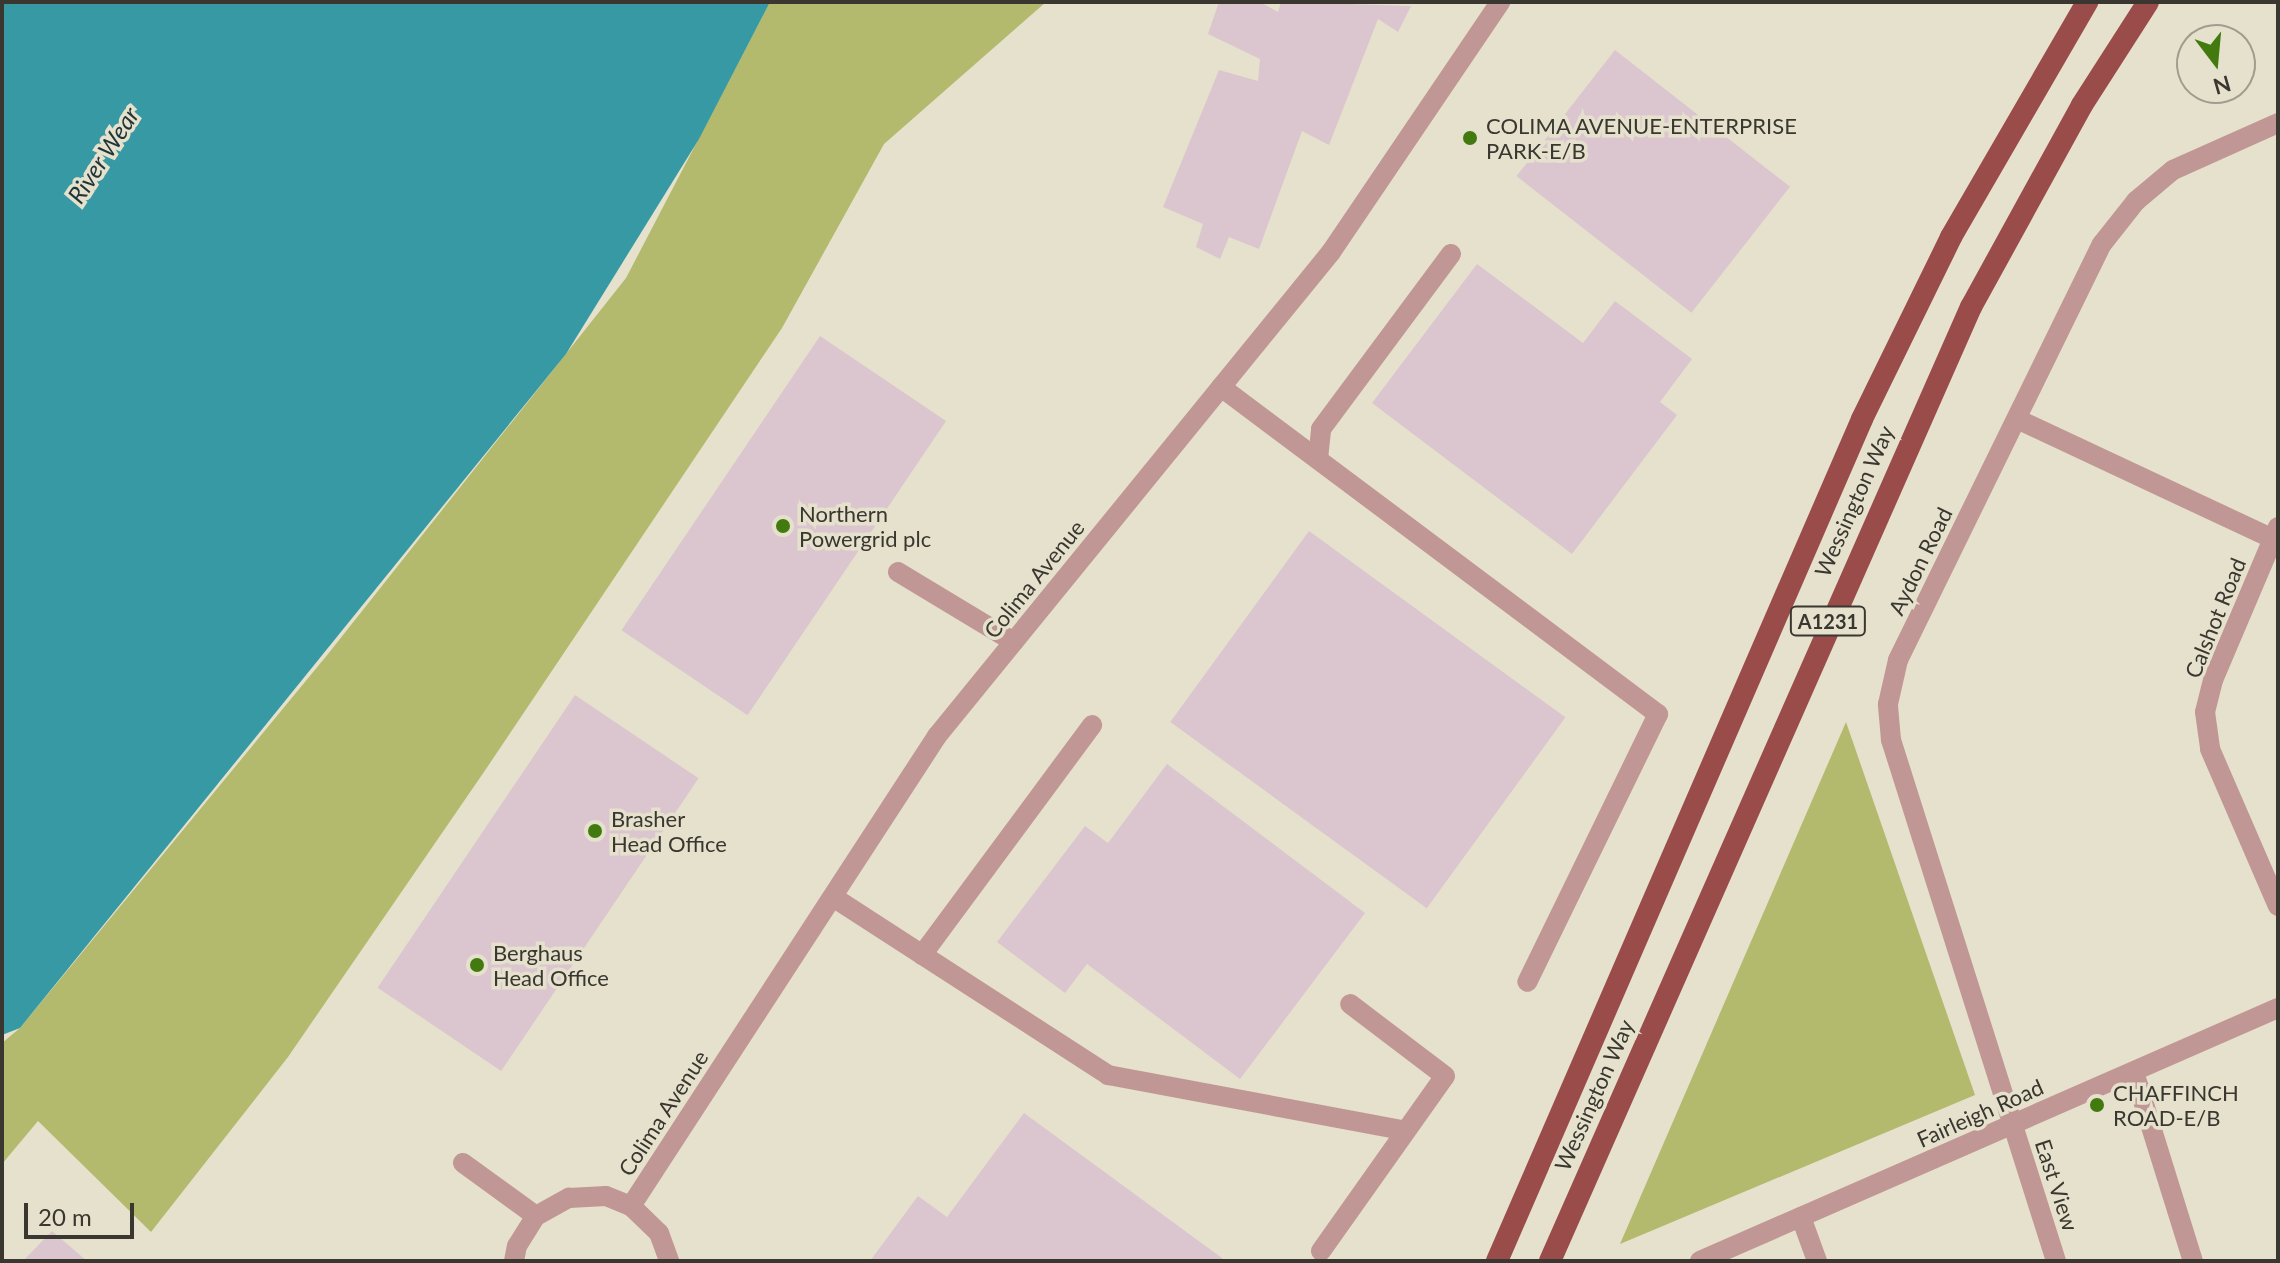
<!DOCTYPE html>
<html>
<head>
<meta charset="utf-8">
<style>
  body { margin:0 }
  #map { position:relative; width:2280px; height:1263px; overflow:hidden; background:#e5e1cd; font-family:Lato,sans-serif }
  div>[style] { position:absolute }
  [style*='--x'] { left:calc(var(--x)*1px); top:calc(var(--y)*1px); width:calc(var(--w)*1px); rotate:calc(var(--a)*1deg) }
  .green>* { inset:0; background:#b4ba6d }
  .water>* { inset:0; background:#3799a3 }
  .building>* { inset:0; background:#dbc6cf; transform-origin:0 0 }
  .service>* { height:20px; margin:-10px; padding:0 10px; transform-origin:10px; border-radius:10px; background:#c19795 }
  .minor>* { height:20px; margin:-10px; padding:0 10px; transform-origin:10px; border-radius:10px; background:#c19795 }
  .tertiary>* { height:20px; margin:-10px; padding:0 10px; transform-origin:10px; border-radius:10px; background:#c19795 }
  .trunk>* { height:22px; margin:-11px; padding:0 11px; transform-origin:11px; border-radius:11px; background:#9a4c4b }
  .dots>* { width:22px; height:22px; translate:-50% -50%; box-sizing:border-box; border:4px solid #e5e1cd; border-radius:50% }
  span { translate:-50% -50%; white-space:nowrap; text-align:center; line-height:1.15; -webkit-text-stroke:7px #e5e1cd; paint-order:stroke }
  .shield-label span { padding:2px 6px; background:#e5e1cd; border:2px solid; border-radius:6px; -webkit-text-stroke-width:0 }
  .shield-label { font-size:20px; color:#39372f; font-weight:700 }
  .poi-label { font-size:22px; color:#39372f }
  .left { translate:0 -50%; text-align:left }
  .street-label { font-size:22px; color:#39372f }
  .water-label { font-size:24px; color:#1f3538; font-style:italic }
  .frame { position:absolute; inset:0; border:4px solid #39372f; pointer-events:none }
  .north { position:absolute; left:2176px; top:24px; width:80px; height:80px; box-sizing:border-box; background:#e5e1cd; border:2px solid #a09d8e; border-radius:50%; rotate:164deg; font-size:22px; font-weight:700; line-height:32px; text-align:center; color:#39372f }
  .north::after { content:''; display:block; margin:auto; width:28px; height:36px; background:#427a0f; clip-path:polygon(50% 0,100% 100%,50% 72%,0 100%) }
  .scale { position:absolute; left:24px; top:1203px; width:110px; height:36px; box-sizing:border-box; border:4px solid #39372f; border-top:0; padding-left:10px; font-size:24px; line-height:28px; white-space:nowrap; color:#39372f; -webkit-text-stroke:6px #e5e1cd; paint-order:stroke }
</style>
</head>
<body>
<div id="map">
  <div class="green">
    <div style="clip-path:polygon(770px 2px,1046px 2px,884px 144px,782px 328px,486px 769px,288px 1057px,151px 1232px,38px 1121px,2px 1164px,2px 1043px,20px 1028px,328px 654px,626px 278px)"></div>
    <div style="clip-path:polygon(1846px 722px,1975px 1095px,1620px 1244px)"></div>
  </div>
  <div class="water">
    <div style="clip-path:polygon(2px 2px,770px 2px,699px 139px,566px 354px,20px 1028px,2px 1035px)"></div>
  </div>
  <div class="building">
    <div style="clip-path:polygon(1219px 2px,1260px 2px,1278px 12px,1281px 2px,1411px 6px,1398px 32px,1378px 19px,1329px 145px,1302px 131px,1259px 249px,1229px 237px,1220px 259px,1196px 247px,1203px 224px,1163px 207px,1219px 70px,1258px 81px,1260px 59px,1208px 34px)"></div>
    <div style="left:1615px;top:50px;width:222px;height:160px;rotate:38deg"></div>
    <div style="clip-path:polygon(1477px 264px,1583px 343px,1615px 301px,1692px 359px,1660px 402px,1677px 415px,1572px 554px,1372px 403px)"></div>
    <div style="left:820px;top:336px;width:152px;height:355px;rotate:34deg"></div>
    <div style="left:1309px;top:531px;width:317px;height:236px;rotate:36deg"></div>
    <div style="left:575px;top:695px;width:149px;height:353px;rotate:34deg"></div>
    <div style="clip-path:polygon(1167px 764px,1365px 913px,1240px 1079px,1087px 964px,1065px 993px,997px 942px,1085px 826px,1108px 843px)"></div>
    <div style="clip-path:polygon(1024px 1113px,1226px 1261px,870px 1261px,918px 1196px,947px 1217px)"></div>
    <div style="clip-path:polygon(52px 1231px,87px 1261px,23px 1261px)"></div>
  </div>
  <div class="service">
    <div style="--x:1221;--y:387;--w:546;--a:36.81"></div>
    <div style="--x:1658;--y:714;--w:298;--a:116"></div>
    <div style="--x:1318;--y:459;--w:30;--a:-84"></div>
    <div style="--x:1321;--y:429;--w:218;--a:-53.4"></div>
    <div style="--x:898;--y:572;--w:135;--a:31.1"></div>
    <div style="--x:833;--y:897;--w:328;--a:32.9"></div>
    <div style="--x:1108;--y:1075;--w:303;--a:10.6"></div>
    <div style="--x:922;--y:955;--w:286;--a:-53.5"></div>
    <div style="--x:463;--y:1163;--w:90;--a:36"></div>
    <div style="--x:1801;--y:1217;--w:47;--a:70"></div>
    <div style="--x:1321;--y:1251;--w:214;--a:-54.7"></div>
    <div style="--x:1445;--y:1076;--w:119;--a:-142.8"></div>
  </div>
  <div class="minor">
    <div style="--x:2017;--y:419;--w:283;--a:25.1"></div>
    <div style="--x:2278;--y:527;--w:166;--a:113"></div>
    <div style="--x:2213;--y:680;--w:33;--a:104"></div>
    <div style="--x:2205;--y:712;--w:37;--a:82"></div>
    <div style="--x:2210;--y:749;--w:171;--a:66.6"></div>
    <div style="--x:2134;--y:1072;--w:198;--a:72.7"></div>
    <div style="--x:631;--y:1206;--w:561;--a:-56.93"></div>
    <div style="--x:937;--y:736;--w:624;--a:-50.85"></div>
    <div style="--x:1331;--y:252;--w:302;--a:-55.9"></div>
    <div style="--x:514;--y:1261;--w:15;--a:-79"></div>
    <div style="--x:517;--y:1246;--w:36;--a:-58"></div>
    <div style="--x:536;--y:1216;--w:38;--a:-29"></div>
    <div style="--x:569;--y:1198;--w:37;--a:-3"></div>
    <div style="--x:606;--y:1196;--w:27;--a:22"></div>
    <div style="--x:631;--y:1206;--w:39;--a:44"></div>
    <div style="--x:659;--y:1233;--w:30;--a:70"></div>
    <div style="--x:2056;--y:1261;--w:547;--a:-107.57"></div>
    <div style="--x:1891;--y:740;--w:36;--a:-95"></div>
    <div style="--x:1888;--y:704;--w:45;--a:-77.2"></div>
    <div style="--x:1898;--y:660;--w:463;--a:-63.9"></div>
    <div style="--x:2102;--y:244;--w:55;--a:-51.7"></div>
    <div style="--x:2136;--y:201;--w:48;--a:-40"></div>
    <div style="--x:2173;--y:170;--w:115;--a:-24.1"></div>
  </div>
  <div class="tertiary">
    <div style="--x:1700;--y:1261;--w:631;--a:-23.64"></div>
  </div>
  <div class="trunk">
    <div style="--x:1497;--y:1261;--w:918;--a:-66.56"></div>
    <div style="--x:1862;--y:419;--w:203;--a:-63.9"></div>
    <div style="--x:1951;--y:237;--w:272;--a:-59.9"></div>
    <div style="--x:1550;--y:1261;--w:1043;--a:-66.19"></div>
    <div style="--x:1971;--y:307;--w:230;--a:-61.2"></div>
    <div style="--x:2082;--y:105;--w:122;--a:-57.3"></div>
  </div>
  <div class="dots">
    <div style="left:1470px;top:138px;background:#427a0f"></div>
    <div style="left:783px;top:526px;background:#427a0f"></div>
    <div style="left:595px;top:831px;background:#427a0f"></div>
    <div style="left:477px;top:965px;background:#427a0f"></div>
    <div style="left:2097px;top:1105px;background:#427a0f"></div>
  </div>
  <div class="shield-label">
    <span style="left:1828px;top:621px">A1231</span>
  </div>
  <div class="poi-label">
    <span class="left" style="left:1486px;top:138px">COLIMA AVENUE-ENTERPRISE<br>PARK-E/B</span>
    <span class="left" style="left:799px;top:526px">Northern<br>Powergrid plc</span>
    <span class="left" style="left:611px;top:831px">Brasher<br>Head Office</span>
    <span class="left" style="left:493px;top:965px">Berghaus<br>Head Office</span>
    <span class="left" style="left:2113px;top:1105px">CHAFFINCH<br>ROAD-E/B</span>
  </div>
  <div class="street-label">
    <span style="left:1854px;top:501px;rotate:-66deg">Wessington Way</span>
    <span style="left:1920px;top:561px;rotate:-64deg">Aydon Road</span>
    <span style="left:1034px;top:579px;rotate:-51deg">Colima Avenue</span>
    <span style="left:2215px;top:618px;rotate:-68deg">Calshot Road</span>
    <span style="left:1594px;top:1095px;rotate:-66deg">Wessington Way</span>
    <span style="left:663px;top:1113px;rotate:-57deg">Colima Avenue</span>
    <span style="left:1980px;top:1113px;rotate:-24deg">Fairleigh Road</span>
    <span style="left:2057px;top:1185px;rotate:72deg">East View</span>
  </div>
  <div class="water-label">
    <span style="left:103px;top:155px;rotate:-57deg">River Wear</span>
  </div>
  <div class="frame"></div>
  <div class="north">N</div>
  <div class="scale">20 m</div>
</div>
</body>
</html>
